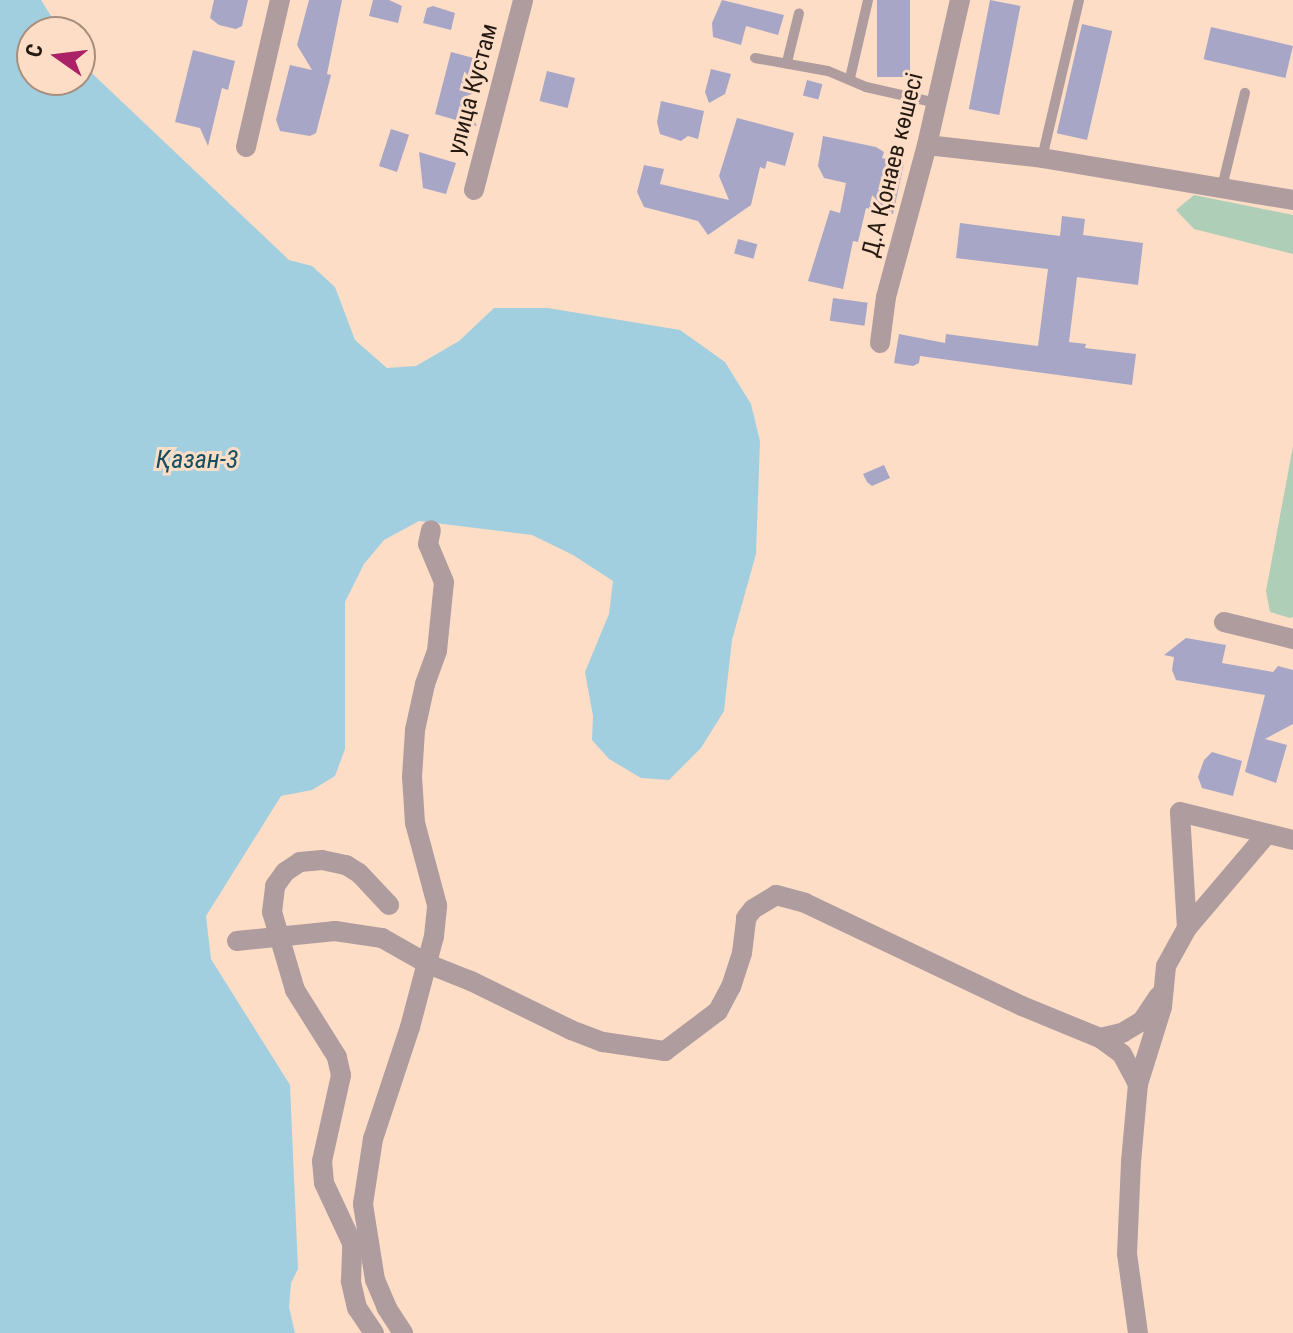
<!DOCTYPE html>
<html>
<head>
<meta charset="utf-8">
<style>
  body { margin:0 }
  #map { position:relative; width:1293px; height:1333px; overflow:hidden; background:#fdddc6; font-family:"Roboto Condensed",sans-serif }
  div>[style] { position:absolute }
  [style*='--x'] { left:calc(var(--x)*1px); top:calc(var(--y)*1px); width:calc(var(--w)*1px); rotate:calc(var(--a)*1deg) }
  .green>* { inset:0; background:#afceb8 }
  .water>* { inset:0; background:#a2cfe0 }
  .building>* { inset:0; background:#a7a6c7; transform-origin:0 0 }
  .lane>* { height:10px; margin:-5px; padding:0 5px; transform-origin:5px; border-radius:5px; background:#af9c9f }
  .street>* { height:20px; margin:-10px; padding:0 10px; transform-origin:10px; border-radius:10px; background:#af9c9f }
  span { translate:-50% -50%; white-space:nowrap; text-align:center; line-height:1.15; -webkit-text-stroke:6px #fdddc6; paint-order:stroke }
  .street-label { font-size:24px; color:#251a12 }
  .water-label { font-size:26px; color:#124f61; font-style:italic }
  .north { position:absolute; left:16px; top:16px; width:80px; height:80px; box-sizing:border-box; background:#fdddc6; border:2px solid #a78f7e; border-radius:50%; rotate:284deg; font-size:22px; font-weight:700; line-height:32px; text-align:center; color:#251a12 }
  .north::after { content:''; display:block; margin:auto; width:28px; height:36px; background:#aa2167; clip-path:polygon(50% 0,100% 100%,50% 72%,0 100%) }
</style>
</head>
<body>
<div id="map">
  <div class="green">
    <div style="clip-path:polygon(1194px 195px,1293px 215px,1293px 254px,1194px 229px,1176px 210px)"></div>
    <div style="clip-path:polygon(1293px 446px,1293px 617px,1290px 618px,1270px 612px,1266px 591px)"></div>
  </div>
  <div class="water">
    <div style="clip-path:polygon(0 0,41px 0,61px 32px,32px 32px,32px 80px,80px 80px,80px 62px,289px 260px,312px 266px,335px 287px,355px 340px,387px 368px,416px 366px,459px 341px,494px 308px,548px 308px,680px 330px,725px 362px,751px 404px,760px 441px,756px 554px,732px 640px,724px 711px,701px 748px,669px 780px,641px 778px,609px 759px,592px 740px,593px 716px,585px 672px,609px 614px,613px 581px,573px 555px,532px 535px,419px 521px,384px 540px,364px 564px,345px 602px,345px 749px,335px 776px,312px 790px,281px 796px,206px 916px,211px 959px,290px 1085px,298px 1269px,291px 1283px,289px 1307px,295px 1333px,0 1333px)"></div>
  </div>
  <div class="building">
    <div style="clip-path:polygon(214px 0,248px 0,242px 26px,236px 29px,219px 25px,210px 18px)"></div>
    <div style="clip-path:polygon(309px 0,342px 0,327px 74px,331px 75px,316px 133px,310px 136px,280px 131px,276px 120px,290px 65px,312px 70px,297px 45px)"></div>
    <div style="clip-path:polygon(373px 0,389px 0,402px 6px,398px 23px,369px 16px)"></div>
    <div style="clip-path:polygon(722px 0,784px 15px,778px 35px,746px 26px,741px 45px,713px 37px,712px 23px)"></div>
    <div style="left:877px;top:0;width:33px;height:77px"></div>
    <div style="left:990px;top:0;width:31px;height:111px;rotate:11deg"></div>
    <div style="clip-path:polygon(433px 6px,455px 13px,451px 30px,423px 23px,427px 8px)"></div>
    <div style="left:1082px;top:24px;width:31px;height:112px;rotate:13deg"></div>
    <div style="left:1211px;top:27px;width:84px;height:33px;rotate:13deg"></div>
    <div style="clip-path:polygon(193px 50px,235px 61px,228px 90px,222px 88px,208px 146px,200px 128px,175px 122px)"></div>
    <div style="clip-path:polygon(451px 52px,481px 60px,479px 69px,484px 77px,479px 91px,462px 98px,477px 126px,435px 114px)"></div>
    <div style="clip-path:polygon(711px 69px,731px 74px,725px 94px,709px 103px,705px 92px)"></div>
    <div style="left:547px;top:71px;width:29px;height:31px;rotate:14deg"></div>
    <div style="left:807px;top:80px;width:16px;height:16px;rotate:15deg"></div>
    <div style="clip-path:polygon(661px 101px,704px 111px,698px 139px,688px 136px,681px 141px,660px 134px,657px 122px)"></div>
    <div style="clip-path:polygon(737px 118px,794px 133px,785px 166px,767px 161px,765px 169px,760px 167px,751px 205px,708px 235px,698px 221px,644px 207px,637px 192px,644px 165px,664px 169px,660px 184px,729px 200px,719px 176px)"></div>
    <div style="left:391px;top:129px;width:19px;height:39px;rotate:18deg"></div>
    <div style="clip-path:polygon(823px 136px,876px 147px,884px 152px,882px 158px,904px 163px,893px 214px,866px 208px,858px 242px,853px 241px,843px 289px,808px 281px,830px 210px,840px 213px,846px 183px,824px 178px,818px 166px)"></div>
    <div style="clip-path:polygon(419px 152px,456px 163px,446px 194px,423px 188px)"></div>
    <div style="clip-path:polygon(1062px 216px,1085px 219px,1083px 235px,1143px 243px,1138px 285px,1077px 277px,1069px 342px,1086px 344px,1085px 348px,1136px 354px,1132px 385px,920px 356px,919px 363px,913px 366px,894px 363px,899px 334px,945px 343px,946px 334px,1038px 346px,1048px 269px,956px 258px,960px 223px,1060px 236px)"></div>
    <div style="left:738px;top:239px;width:20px;height:15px;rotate:15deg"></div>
    <div style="left:833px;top:298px;width:35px;height:23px;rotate:8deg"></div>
    <div style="clip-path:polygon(884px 465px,890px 478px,872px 486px,867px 482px,863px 474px)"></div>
    <div style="clip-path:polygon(1186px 638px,1226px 645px,1222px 663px,1273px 672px,1278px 666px,1293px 670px,1293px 724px,1265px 739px,1287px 745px,1276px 783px,1245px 772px,1265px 695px,1176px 680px,1172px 670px,1174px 657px,1164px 655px)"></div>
    <div style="clip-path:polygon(1212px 752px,1242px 761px,1233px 796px,1202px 788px,1198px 777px,1204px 760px)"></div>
  </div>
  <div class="lane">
    <div style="--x:755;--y:58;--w:74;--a:10.1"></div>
    <div style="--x:828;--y:71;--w:41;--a:22.8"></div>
    <div style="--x:866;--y:87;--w:73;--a:12.7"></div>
    <div style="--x:787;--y:62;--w:50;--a:-76.2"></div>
    <div style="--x:850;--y:78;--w:80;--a:-77"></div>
    <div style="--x:1042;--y:158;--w:162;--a:-76.8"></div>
    <div style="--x:1222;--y:187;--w:97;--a:-76.3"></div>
  </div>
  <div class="street">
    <div style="--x:927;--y:145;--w:116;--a:6.4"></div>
    <div style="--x:1042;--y:158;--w:254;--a:9.5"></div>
    <div style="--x:246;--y:147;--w:151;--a:-77"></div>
    <div style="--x:474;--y:190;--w:196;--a:-75.5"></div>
    <div style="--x:880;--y:343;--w:46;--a:-82.6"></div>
    <div style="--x:886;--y:297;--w:157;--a:-74.9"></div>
    <div style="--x:927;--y:145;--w:149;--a:-77.2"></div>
    <div style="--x:1224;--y:622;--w:71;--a:13.8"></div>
    <div style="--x:1187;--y:928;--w:116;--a:-93.5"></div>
    <div style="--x:1180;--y:812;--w:116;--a:13.9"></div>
    <div style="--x:237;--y:941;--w:99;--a:-5.8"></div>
    <div style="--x:335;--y:931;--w:48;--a:8.5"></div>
    <div style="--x:382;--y:938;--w:53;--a:29.5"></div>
    <div style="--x:428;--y:964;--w:46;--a:21.6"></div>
    <div style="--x:471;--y:981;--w:111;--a:26.1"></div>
    <div style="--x:571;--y:1030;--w:34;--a:21"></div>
    <div style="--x:603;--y:1042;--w:63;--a:8.3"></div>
    <div style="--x:665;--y:1051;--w:66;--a:-37"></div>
    <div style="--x:718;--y:1011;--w:27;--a:-62"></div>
    <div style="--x:731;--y:987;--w:36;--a:-72"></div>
    <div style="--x:742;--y:953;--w:35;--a:-83"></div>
    <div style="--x:746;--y:918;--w:11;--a:-52"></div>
    <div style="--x:753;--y:909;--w:27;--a:-31"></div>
    <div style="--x:776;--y:895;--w:30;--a:15"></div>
    <div style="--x:805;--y:903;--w:240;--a:25.4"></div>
    <div style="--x:1022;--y:1006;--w:84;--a:22.3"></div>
    <div style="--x:1100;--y:1038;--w:27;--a:36"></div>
    <div style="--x:1122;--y:1054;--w:34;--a:62"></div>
    <div style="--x:1100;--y:1038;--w:23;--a:-13"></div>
    <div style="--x:1122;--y:1033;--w:23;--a:-31"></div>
    <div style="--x:1142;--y:1021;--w:30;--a:-56"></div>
    <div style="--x:374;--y:1333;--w:30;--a:-124"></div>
    <div style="--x:357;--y:1308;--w:28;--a:-103"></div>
    <div style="--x:351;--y:1281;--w:38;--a:-88"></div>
    <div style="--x:352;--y:1243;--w:66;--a:-115"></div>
    <div style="--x:324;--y:1183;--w:22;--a:-95"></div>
    <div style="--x:322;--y:1161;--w:88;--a:-77.5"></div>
    <div style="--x:341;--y:1075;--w:18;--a:-103"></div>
    <div style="--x:337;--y:1057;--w:79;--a:-122.1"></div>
    <div style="--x:295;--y:990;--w:81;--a:-106.4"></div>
    <div style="--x:272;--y:912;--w:26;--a:-83"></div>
    <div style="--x:275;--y:886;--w:17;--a:-54"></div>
    <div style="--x:285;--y:872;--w:18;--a:-34"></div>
    <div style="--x:300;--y:862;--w:22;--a:-5"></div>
    <div style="--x:322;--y:860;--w:25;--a:12"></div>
    <div style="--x:346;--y:865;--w:15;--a:32"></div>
    <div style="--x:359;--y:873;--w:44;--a:46.8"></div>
    <div style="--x:403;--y:1333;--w:30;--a:-123"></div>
    <div style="--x:387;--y:1308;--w:30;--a:-113"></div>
    <div style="--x:375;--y:1280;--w:77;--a:-99"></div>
    <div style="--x:363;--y:1204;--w:66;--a:-81.3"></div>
    <div style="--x:373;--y:1139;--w:118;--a:-71.7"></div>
    <div style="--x:410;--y:1027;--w:94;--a:-75.2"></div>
    <div style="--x:434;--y:936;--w:31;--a:-84"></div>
    <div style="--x:437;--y:905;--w:85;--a:-105"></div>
    <div style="--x:415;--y:823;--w:46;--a:-93.7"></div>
    <div style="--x:412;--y:777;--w:47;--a:-86.3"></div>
    <div style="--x:415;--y:730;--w:47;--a:-77.7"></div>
    <div style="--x:425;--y:684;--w:35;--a:-70"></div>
    <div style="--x:437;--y:651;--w:69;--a:-84.2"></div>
    <div style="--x:444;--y:582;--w:41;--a:-112.8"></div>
    <div style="--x:428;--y:544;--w:14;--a:-78"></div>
    <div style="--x:1138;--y:1333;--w:80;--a:-97.9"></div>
    <div style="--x:1127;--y:1254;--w:92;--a:-87.5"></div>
    <div style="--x:1131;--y:1162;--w:78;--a:-84.9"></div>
    <div style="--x:1138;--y:1084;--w:81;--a:-72.7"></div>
    <div style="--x:1162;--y:1007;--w:41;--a:-84.4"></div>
    <div style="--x:1166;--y:966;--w:43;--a:-61.1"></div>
    <div style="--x:1187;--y:928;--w:123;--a:-49.6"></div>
  </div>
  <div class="street-label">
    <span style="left:473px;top:89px;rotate:-75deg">улица Кустам</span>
    <span style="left:893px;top:165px;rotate:-76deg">Д.А Қонаев көшесі</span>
  </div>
  <div class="water-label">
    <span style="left:197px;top:460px">Қазан-3</span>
  </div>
  <div class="north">С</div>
</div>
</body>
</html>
